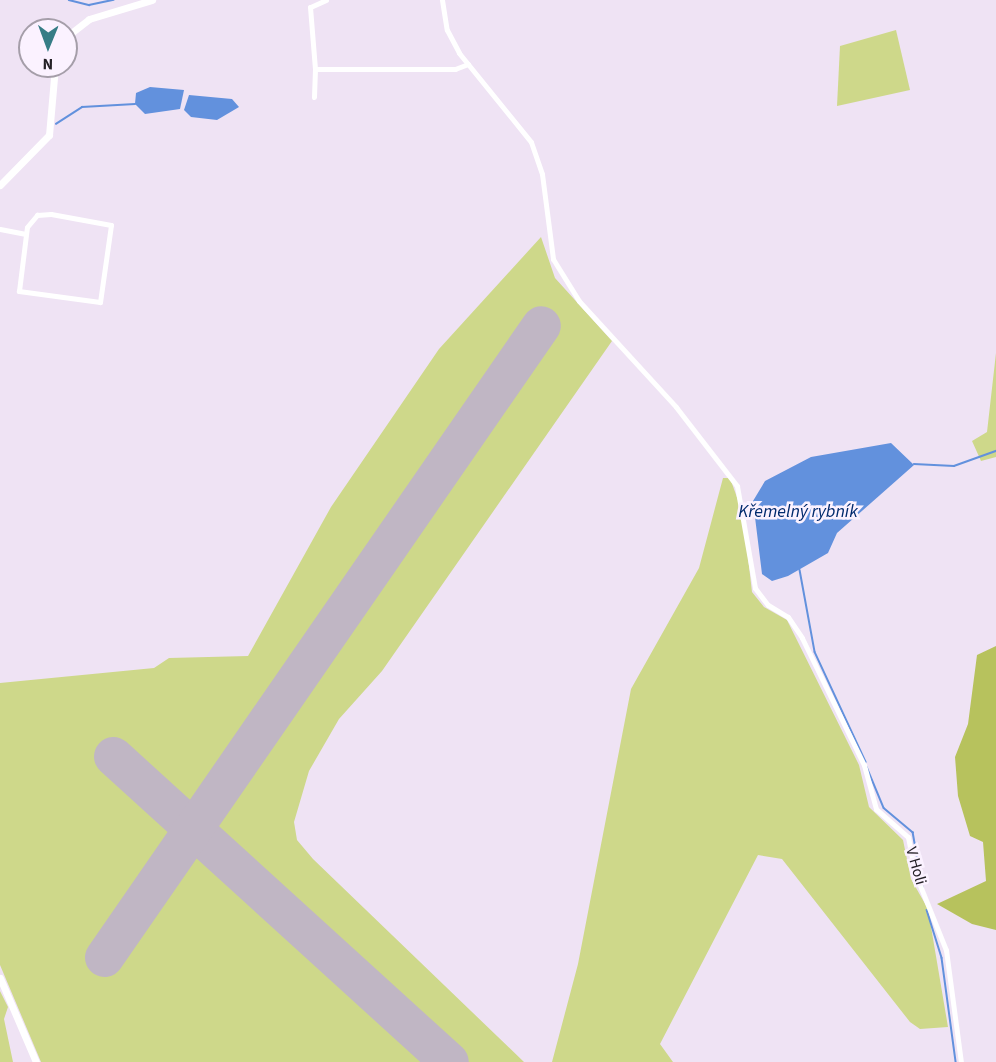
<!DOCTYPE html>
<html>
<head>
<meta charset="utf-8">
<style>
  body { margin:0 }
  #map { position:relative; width:996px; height:1062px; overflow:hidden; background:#efe3f4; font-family:"Source Sans 3",sans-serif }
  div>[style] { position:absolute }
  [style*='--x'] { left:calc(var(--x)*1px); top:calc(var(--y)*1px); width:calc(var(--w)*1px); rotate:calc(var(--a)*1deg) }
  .green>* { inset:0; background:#ced88a }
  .forest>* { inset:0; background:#b7c25d }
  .water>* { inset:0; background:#6291dd }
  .stream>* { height:1.5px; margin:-0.75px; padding:0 0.75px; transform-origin:0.75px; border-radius:0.75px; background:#6291dd }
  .runway>* { height:39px; margin:-19.5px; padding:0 19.5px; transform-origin:19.5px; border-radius:19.5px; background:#c0b6c4 }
  .minor>* { height:5px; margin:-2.5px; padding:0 2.5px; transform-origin:2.5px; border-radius:2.5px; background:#fff }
  .tertiary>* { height:7px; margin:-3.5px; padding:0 3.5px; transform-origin:3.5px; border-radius:3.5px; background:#fff }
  span { translate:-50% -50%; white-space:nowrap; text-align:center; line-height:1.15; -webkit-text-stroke:5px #fbf2ff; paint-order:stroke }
  .street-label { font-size:16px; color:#252127 }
  .water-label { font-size:18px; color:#002a6d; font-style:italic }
  .north { position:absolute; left:18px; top:18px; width:60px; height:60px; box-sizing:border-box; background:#fbf2ff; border:2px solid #a59ea9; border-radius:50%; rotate:181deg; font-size:16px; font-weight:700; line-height:24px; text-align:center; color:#252127 }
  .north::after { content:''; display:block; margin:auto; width:21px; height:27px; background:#367d86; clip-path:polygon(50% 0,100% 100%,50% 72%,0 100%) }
</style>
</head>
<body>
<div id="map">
  <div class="green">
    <div style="clip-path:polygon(896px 30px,910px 90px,837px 106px,840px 46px)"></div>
    <div style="clip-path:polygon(541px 237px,555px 278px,612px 341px,382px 671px,339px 719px,309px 771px,294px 822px,297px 840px,313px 859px,524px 1062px,41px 1062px,0 965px,0 683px,154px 668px,169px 658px,248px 656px,331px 507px,439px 349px)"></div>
    <div style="clip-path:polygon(996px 353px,996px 457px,981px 461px,972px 441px,987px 432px)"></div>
    <div style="clip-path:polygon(723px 478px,730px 478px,743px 514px,752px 592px,764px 607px,787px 620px,859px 765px,869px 807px,903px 840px,911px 879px,928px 909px,948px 1027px,920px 1029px,910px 1022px,782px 859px,758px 855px,660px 1044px,673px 1062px,552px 1062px,578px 964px,631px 689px,699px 568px)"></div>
    <div style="clip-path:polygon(0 991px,8px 1007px,4px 1019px,13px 1062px,0 1062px)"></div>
  </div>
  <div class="forest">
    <div style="clip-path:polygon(996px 646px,996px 930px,972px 924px,937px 904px,986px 881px,983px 842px,970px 836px,958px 796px,955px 757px,968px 724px,977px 655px)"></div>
  </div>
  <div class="water">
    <div style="clip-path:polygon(150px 87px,184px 90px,180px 109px,145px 114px,135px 104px,136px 93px)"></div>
    <div style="clip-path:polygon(189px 95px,232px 99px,239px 107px,217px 120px,191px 117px,184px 110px)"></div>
    <div style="clip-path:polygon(891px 443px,914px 465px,837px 533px,828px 553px,788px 576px,772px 581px,762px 574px,753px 501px,765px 481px,811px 457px)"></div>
  </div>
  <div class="stream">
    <div style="--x:69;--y:0;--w:21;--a:14"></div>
    <div style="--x:89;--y:5;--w:25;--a:-12"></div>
    <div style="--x:56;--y:124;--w:31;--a:-33"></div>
    <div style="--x:82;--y:107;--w:53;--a:-3.2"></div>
    <div style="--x:914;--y:464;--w:40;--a:2.9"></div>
    <div style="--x:954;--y:466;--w:45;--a:-19.7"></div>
    <div style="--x:800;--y:570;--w:83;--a:79.6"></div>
    <div style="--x:815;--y:652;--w:121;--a:65.1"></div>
    <div style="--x:867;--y:767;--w:44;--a:67.5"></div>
    <div style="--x:884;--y:808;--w:38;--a:40"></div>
    <div style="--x:913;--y:832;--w:57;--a:79.9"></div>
    <div style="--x:927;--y:910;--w:50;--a:72.6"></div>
    <div style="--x:942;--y:958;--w:105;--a:82.3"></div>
  </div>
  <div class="runway">
    <div style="--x:113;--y:756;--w:454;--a:42.3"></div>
    <div style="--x:104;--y:957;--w:768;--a:-55.34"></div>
  </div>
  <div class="minor">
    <div style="--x:326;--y:0;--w:17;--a:156"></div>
    <div style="--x:310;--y:7;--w:62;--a:85.4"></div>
    <div style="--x:315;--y:69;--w:140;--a:0"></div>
    <div style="--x:455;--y:69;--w:14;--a:-21"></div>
    <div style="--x:442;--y:0;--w:30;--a:81"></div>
    <div style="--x:447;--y:30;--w:26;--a:62"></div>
    <div style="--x:459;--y:53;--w:114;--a:51"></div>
    <div style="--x:531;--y:142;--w:34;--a:71"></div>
    <div style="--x:542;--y:174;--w:86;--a:82.6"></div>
    <div style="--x:553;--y:259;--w:49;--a:58.2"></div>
    <div style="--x:579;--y:301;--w:144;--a:47.5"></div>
    <div style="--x:676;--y:407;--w:100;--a:52.3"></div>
    <div style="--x:737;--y:486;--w:104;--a:80"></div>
    <div style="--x:755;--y:588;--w:21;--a:53"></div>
    <div style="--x:768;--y:605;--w:23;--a:31"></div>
    <div style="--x:788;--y:617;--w:25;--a:56"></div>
    <div style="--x:802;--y:638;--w:141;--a:64"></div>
    <div style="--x:864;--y:765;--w:46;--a:74.7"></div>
    <div style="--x:876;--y:809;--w:43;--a:41.2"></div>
    <div style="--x:908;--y:837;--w:37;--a:79"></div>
    <div style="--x:915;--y:873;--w:83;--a:68.1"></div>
    <div style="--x:946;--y:950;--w:113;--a:82.4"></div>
    <div style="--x:314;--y:97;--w:28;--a:-88"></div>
    <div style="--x:51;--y:214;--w:61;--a:10.4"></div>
    <div style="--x:111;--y:225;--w:78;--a:98.1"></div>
    <div style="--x:100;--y:302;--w:82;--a:-172.3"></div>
    <div style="--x:19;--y:291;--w:64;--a:-82.9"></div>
    <div style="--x:27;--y:227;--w:16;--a:-50"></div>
    <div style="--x:37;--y:215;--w:14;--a:-4"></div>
    <div style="--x:0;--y:229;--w:25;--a:11"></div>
  </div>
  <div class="tertiary">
    <div style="--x:66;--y:37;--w:29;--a:-38"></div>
    <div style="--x:89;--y:19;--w:66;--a:-16.8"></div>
    <div style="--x:0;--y:185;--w:70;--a:-45.6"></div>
    <div style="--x:49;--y:135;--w:69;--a:-85"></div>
    <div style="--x:0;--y:978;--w:91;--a:66.8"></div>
  </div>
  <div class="street-label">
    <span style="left:916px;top:866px;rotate:74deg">V Holi</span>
  </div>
  <div class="water-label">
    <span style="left:798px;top:512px">Křemelný rybník</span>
  </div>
  <div class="north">N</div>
</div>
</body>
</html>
